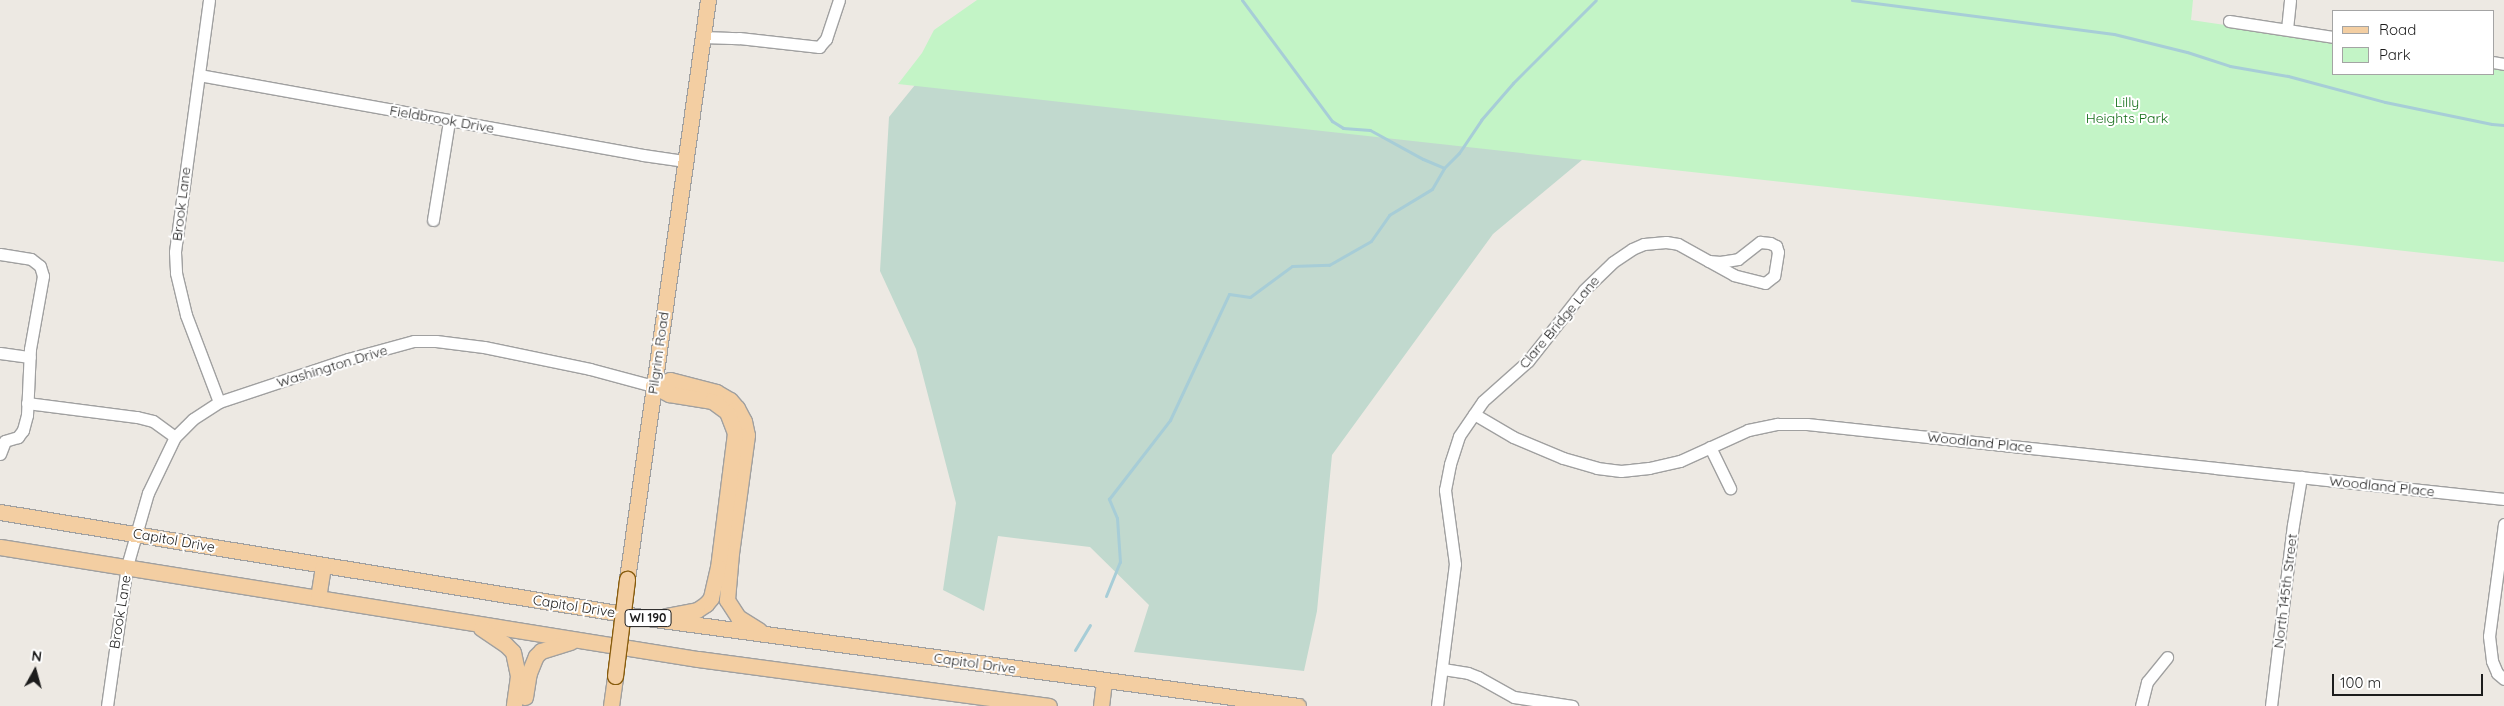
<!DOCTYPE html>
<html>
<head>
<meta charset="utf-8">
<style>
  body { margin:0 }
  #map { position:relative; width:2504px; height:706px; overflow:hidden; background:#ede9e3; font-family:Quicksand,sans-serif }
  div>[style] { position:absolute }
  [style*='--x'] { left:calc(var(--x)*1px); top:calc(var(--y)*1px); width:calc(var(--w)*1px); rotate:calc(var(--a)*1deg) }
  .wetland>* { inset:0; background:#c1d9ce }
  .park>* { inset:0; background:#c3f4c6 }
  .stream>* { height:3px; margin:-1.5px; padding:0 1.5px; transform-origin:1.5px; border-radius:1.5px; background:#a7cdd7 }
  .roads { filter:drop-shadow(1px 0 #a0a0a0) drop-shadow(-1px 0 #a0a0a0) drop-shadow(0 1px #a0a0a0) drop-shadow(0 -1px #a0a0a0) }
  .minor>* { height:11px; margin:-5.5px; padding:0 5.5px; transform-origin:5.5px; border-radius:5.5px; background:#fff }
  .major>* { height:15px; margin:-7.5px; padding:0 7.5px; transform-origin:7.5px; border-radius:7.5px; background:#f3cea2 }
  .bridges { filter:drop-shadow(1px 0 #875c0e) drop-shadow(-1px 0 #875c0e) drop-shadow(0 1px #875c0e) drop-shadow(0 -1px #875c0e) }
  .major-bridge>* { height:15px; margin:-7.5px; padding:0 7.5px; transform-origin:7.5px; border-radius:7.5px; background:#f3cea2 }
  span { translate:-50% -50%; white-space:nowrap; text-align:center; line-height:1.15; -webkit-text-stroke:4px #fff; paint-order:stroke }
  .shield-label span { padding:1px 4px; background:#fff; border:1px solid; border-radius:4px; -webkit-text-stroke-width:0 }
  .shield-label { font-size:12px; color:#1c1c1c; font-weight:700 }
  .park-label { font-size:14px; color:#156f1a }
  .street-label { font-size:14px; color:#1c1c1c }
  .legend { position:absolute; left:2332px; top:10px; width:162px; height:65px; box-sizing:border-box; background:#fff; border:1px solid #a4a4a4; margin:0; padding:6px 9px; list-style:none; font-size:15px; color:#1c1c1c }
  .legend li { display:flex; align-items:center; gap:10px; height:25px }
  .legend b { width:25px; border:1px solid #a4a4a4 }
  .north { position:absolute; left:10px; top:646px; width:50px; height:50px; -webkit-text-stroke:4px #fff; paint-order:stroke; rotate:7deg; font-size:14px; font-weight:700; line-height:20px; text-align:center; color:#1c1c1c }
  .north::after { content:''; display:block; margin:auto; width:18px; height:22px; background:#1c1c1c; clip-path:polygon(50% 0,100% 100%,50% 72%,0 100%) }
  .scale { position:absolute; left:2332px; top:674px; width:151px; height:22px; box-sizing:border-box; border:2px solid #1c1c1c; border-top:0; padding-left:6px; font-size:15px; line-height:18px; white-space:nowrap; color:#1c1c1c; -webkit-text-stroke:4px #fff; paint-order:stroke }
</style>
</head>
<body>
<div id="map">
  <div class="wetland">
    <div style="clip-path:polygon(984px 0,1648px 105px,1493px 234px,1332px 455px,1317px 611px,1304px 671px,1134px 652px,1149px 605px,1090px 547px,998px 536px,984px 611px,943px 590px,956px 503px,916px 349px,880px 271px,889px 117px)"></div>
  </div>
  <div class="park">
    <div style="clip-path:polygon(977px 0,2193px 0,2191px 20px,2333px 41px,2333px 74px,2493px 74px,2493px 67px,2504px 69px,2504px 262px,898px 84px,922px 53px,934px 30px)"></div>
  </div>
  <div class="stream">
    <div style="--x:1242;--y:0;--w:151;--a:53.4"></div>
    <div style="--x:1332;--y:121;--w:13;--a:32"></div>
    <div style="--x:1343;--y:128;--w:27;--a:4"></div>
    <div style="--x:1370;--y:130;--w:60;--a:28.7"></div>
    <div style="--x:1423;--y:159;--w:23;--a:23"></div>
    <div style="--x:1852;--y:0;--w:264;--a:7.4"></div>
    <div style="--x:2114;--y:34;--w:75;--a:13.9"></div>
    <div style="--x:2187;--y:52;--w:45;--a:18"></div>
    <div style="--x:2230;--y:66;--w:59;--a:9.8"></div>
    <div style="--x:2288;--y:76;--w:100;--a:15"></div>
    <div style="--x:2385;--y:102;--w:109;--a:11.6"></div>
    <div style="--x:2492;--y:124;--w:12;--a:5"></div>
    <div style="--x:1106;--y:596;--w:37;--a:-68"></div>
    <div style="--x:1120;--y:562;--w:44;--a:-93.9"></div>
    <div style="--x:1117;--y:518;--w:21;--a:-113"></div>
    <div style="--x:1109;--y:499;--w:100;--a:-52.3"></div>
    <div style="--x:1170;--y:420;--w:139;--a:-64.9"></div>
    <div style="--x:1229;--y:294;--w:21;--a:8"></div>
    <div style="--x:1250;--y:297;--w:52;--a:-36.4"></div>
    <div style="--x:1292;--y:266;--w:37;--a:-2"></div>
    <div style="--x:1329;--y:265;--w:48;--a:-29.7"></div>
    <div style="--x:1371;--y:241;--w:32;--a:-55"></div>
    <div style="--x:1389;--y:215;--w:50;--a:-31.2"></div>
    <div style="--x:1432;--y:189;--w:24;--a:-60"></div>
    <div style="--x:1444;--y:168;--w:21;--a:-45"></div>
    <div style="--x:1459;--y:153;--w:40;--a:-56"></div>
    <div style="--x:1481;--y:120;--w:49;--a:-49.1"></div>
    <div style="--x:1513;--y:83;--w:117;--a:-45"></div>
    <div style="--x:1075;--y:650;--w:29;--a:-59"></div>
  </div>
  <div class="roads">
    <div class="minor">
      <div style="--x:209;--y:0;--w:254;--a:97.7"></div>
      <div style="--x:175;--y:252;--w:21;--a:87"></div>
      <div style="--x:176;--y:273;--w:43;--a:76.6"></div>
      <div style="--x:186;--y:315;--w:93;--a:69.2"></div>
      <div style="--x:2229;--y:21;--w:105;--a:8.7"></div>
      <div style="--x:2287;--y:29;--w:29;--a:-84"></div>
      <div style="--x:702;--y:37;--w:37;--a:2"></div>
      <div style="--x:739;--y:38;--w:81;--a:6.4"></div>
      <div style="--x:819;--y:47;--w:11;--a:-49"></div>
      <div style="--x:826;--y:39;--w:41;--a:-71.6"></div>
      <div style="--x:2493;--y:62;--w:11;--a:10"></div>
      <div style="--x:199;--y:75;--w:451;--a:10.2"></div>
      <div style="--x:643;--y:155;--w:41;--a:8.3"></div>
      <div style="--x:433;--y:220;--w:100;--a:-80.8"></div>
      <div style="--x:1760;--y:242;--w:10;--a:6"></div>
      <div style="--x:1770;--y:243;--w:7;--a:27"></div>
      <div style="--x:1776;--y:246;--w:6;--a:72"></div>
      <div style="--x:1778;--y:252;--w:24;--a:99"></div>
      <div style="--x:1774;--y:276;--w:11;--a:142"></div>
      <div style="--x:1765;--y:283;--w:32;--a:-166"></div>
      <div style="--x:1734;--y:275;--w:29;--a:-151"></div>
      <div style="--x:1709;--y:261;--w:11;--a:5"></div>
      <div style="--x:1720;--y:262;--w:18;--a:-9"></div>
      <div style="--x:1738;--y:259;--w:28;--a:-38"></div>
      <div style="--x:0;--y:254;--w:31;--a:9"></div>
      <div style="--x:31;--y:259;--w:11;--a:38"></div>
      <div style="--x:40;--y:266;--w:10;--a:73"></div>
      <div style="--x:43;--y:276;--w:74;--a:100.1"></div>
      <div style="--x:30;--y:349;--w:66;--a:92.6"></div>
      <div style="--x:27;--y:415;--w:16;--a:105"></div>
      <div style="--x:23;--y:430;--w:9;--a:126"></div>
      <div style="--x:18;--y:437;--w:14;--a:163"></div>
      <div style="--x:5;--y:441;--w:14;--a:111"></div>
      <div style="--x:0;--y:353;--w:30;--a:8"></div>
      <div style="--x:27;--y:403;--w:111;--a:7.3"></div>
      <div style="--x:137;--y:417;--w:16;--a:14"></div>
      <div style="--x:153;--y:421;--w:27;--a:36"></div>
      <div style="--x:1474;--y:414;--w:45;--a:30.5"></div>
      <div style="--x:1513;--y:437;--w:54;--a:22.8"></div>
      <div style="--x:1563;--y:458;--w:35;--a:16"></div>
      <div style="--x:1597;--y:468;--w:24;--a:7"></div>
      <div style="--x:1621;--y:471;--w:28;--a:-6"></div>
      <div style="--x:1649;--y:468;--w:32;--a:-13"></div>
      <div style="--x:1680;--y:461;--w:75;--a:-24.5"></div>
      <div style="--x:1748;--y:430;--w:30;--a:-12"></div>
      <div style="--x:1777;--y:424;--w:30;--a:0"></div>
      <div style="--x:1807;--y:424;--w:701;--a:6.14"></div>
      <div style="--x:1710;--y:447;--w:46;--a:64"></div>
      <div style="--x:2504;--y:524;--w:113;--a:97.6"></div>
      <div style="--x:2489;--y:636;--w:25;--a:83"></div>
      <div style="--x:2492;--y:661;--w:13;--a:67"></div>
      <div style="--x:2497;--y:673;--w:9;--a:41"></div>
      <div style="--x:1443;--y:669;--w:25;--a:9"></div>
      <div style="--x:1468;--y:673;--w:11;--a:22"></div>
      <div style="--x:1478;--y:677;--w:41;--a:29.1"></div>
      <div style="--x:1514;--y:697;--w:59;--a:8.8"></div>
      <div style="--x:107;--y:706;--w:141;--a:-81.9"></div>
      <div style="--x:127;--y:566;--w:76;--a:-74"></div>
      <div style="--x:148;--y:493;--w:62;--a:-64.3"></div>
      <div style="--x:175;--y:437;--w:25;--a:-45"></div>
      <div style="--x:193;--y:419;--w:31;--a:-33"></div>
      <div style="--x:219;--y:402;--w:136;--a:-18.4"></div>
      <div style="--x:348;--y:359;--w:68;--a:-15.3"></div>
      <div style="--x:414;--y:341;--w:22;--a:0"></div>
      <div style="--x:436;--y:341;--w:48;--a:7.1"></div>
      <div style="--x:484;--y:347;--w:108;--a:11.7"></div>
      <div style="--x:590;--y:369;--w:65;--a:15.1"></div>
      <div style="--x:1437;--y:706;--w:143;--a:-82.8"></div>
      <div style="--x:1455;--y:564;--w:75;--a:-97.7"></div>
      <div style="--x:1445;--y:490;--w:26;--a:-79"></div>
      <div style="--x:1450;--y:464;--w:29;--a:-72"></div>
      <div style="--x:1459;--y:436;--w:42;--a:-55.6"></div>
      <div style="--x:1483;--y:401;--w:60;--a:-41.6"></div>
      <div style="--x:1528;--y:361;--w:90;--a:-51.7"></div>
      <div style="--x:1584;--y:290;--w:40;--a:-44"></div>
      <div style="--x:1613;--y:262;--w:23;--a:-34"></div>
      <div style="--x:1632;--y:249;--w:13;--a:-23"></div>
      <div style="--x:1644;--y:244;--w:22;--a:-5"></div>
      <div style="--x:1666;--y:242;--w:12;--a:9"></div>
      <div style="--x:1678;--y:244;--w:35;--a:29"></div>
      <div style="--x:2141;--y:706;--w:25;--a:-76"></div>
      <div style="--x:2147;--y:682;--w:32;--a:-51"></div>
      <div style="--x:2271;--y:706;--w:182;--a:-83.1"></div>
      <div style="--x:2293;--y:525;--w:49;--a:-80.5"></div>
    </div>
    <div class="major">
      <div style="--x:653;--y:386;--w:18;--a:-19"></div>
      <div style="--x:670;--y:380;--w:48;--a:14.6"></div>
      <div style="--x:716;--y:392;--w:16;--a:30"></div>
      <div style="--x:730;--y:400;--w:11;--a:49"></div>
      <div style="--x:737;--y:408;--w:15;--a:62"></div>
      <div style="--x:744;--y:421;--w:14;--a:78"></div>
      <div style="--x:747;--y:435;--w:119;--a:97.7"></div>
      <div style="--x:731;--y:553;--w:47;--a:94.9"></div>
      <div style="--x:727;--y:600;--w:20;--a:57"></div>
      <div style="--x:738;--y:617;--w:25;--a:32"></div>
      <div style="--x:653;--y:386;--w:18;--a:27"></div>
      <div style="--x:669;--y:394;--w:44;--a:9.2"></div>
      <div style="--x:712;--y:401;--w:19;--a:36"></div>
      <div style="--x:727;--y:412;--w:22;--a:69"></div>
      <div style="--x:735;--y:433;--w:135;--a:97.2"></div>
      <div style="--x:718;--y:567;--w:32;--a:103"></div>
      <div style="--x:711;--y:598;--w:8;--a:130"></div>
      <div style="--x:706;--y:604;--w:11;--a:146"></div>
      <div style="--x:697;--y:610;--w:32;--a:169"></div>
      <div style="--x:0;--y:512;--w:663;--a:9.29"></div>
      <div style="--x:654;--y:619;--w:650;--a:7.69"></div>
      <div style="--x:0;--y:547;--w:707;--a:9.12"></div>
      <div style="--x:698;--y:659;--w:354;--a:7.6"></div>
      <div style="--x:627;--y:579;--w:585;--a:-82.04"></div>
      <div style="--x:318;--y:598;--w:32;--a:-81"></div>
      <div style="--x:481;--y:628;--w:29;--a:34"></div>
      <div style="--x:505;--y:644;--w:11;--a:45"></div>
      <div style="--x:513;--y:652;--w:25;--a:78"></div>
      <div style="--x:518;--y:676;--w:30;--a:98"></div>
      <div style="--x:525;--y:697;--w:24;--a:-81"></div>
      <div style="--x:529;--y:673;--w:18;--a:-68"></div>
      <div style="--x:536;--y:656;--w:7;--a:-45"></div>
      <div style="--x:541;--y:651;--w:31;--a:-17"></div>
      <div style="--x:611;--y:706;--w:30;--a:-82"></div>
      <div style="--x:1101;--y:706;--w:25;--a:-83"></div>
    </div>
  </div>
  <div class="bridges">
    <div class="major-bridge">
      <div style="--x:615;--y:676;--w:98;--a:-82.9"></div>
    </div>
  </div>
  <div class="shield-label">
    <span style="left:648px;top:618px">WI 190</span>
  </div>
  <div class="park-label">
    <span style="left:2127px;top:110px">Lilly<br>Heights Park</span>
  </div>
  <div class="street-label">
    <span style="left:442px;top:119px;rotate:10deg">Fieldbrook Drive</span>
    <span style="left:181px;top:204px;rotate:-83deg">Brook Lane</span>
    <span style="left:1559px;top:322px;rotate:-50deg">Clare Bridge Lane</span>
    <span style="left:658px;top:353px;rotate:-82deg">Pilgrim Road</span>
    <span style="left:332px;top:366px;rotate:-17deg">Washington Drive</span>
    <span style="left:1980px;top:442px;rotate:6deg">Woodland Place</span>
    <span style="left:2382px;top:486px;rotate:6deg">Woodland Place</span>
    <span style="left:174px;top:540px;rotate:10deg">Capitol Drive</span>
    <span style="left:2285px;top:591px;rotate:-83deg">North 145th Street</span>
    <span style="left:574px;top:606px;rotate:9deg">Capitol Drive</span>
    <span style="left:120px;top:612px;rotate:-81deg">Brook Lane</span>
    <span style="left:975px;top:663px;rotate:8deg">Capitol Drive</span>
  </div>
  <ul class="legend">
  <li><b style="height:6px;background:#f3cea2"></b>Road</li>
  <li><b style="height:14px;background:#c3f4c6"></b>Park</li>
  </ul>
  <div class="north">N</div>
  <div class="scale">100 m</div>
</div>
</body>
</html>
